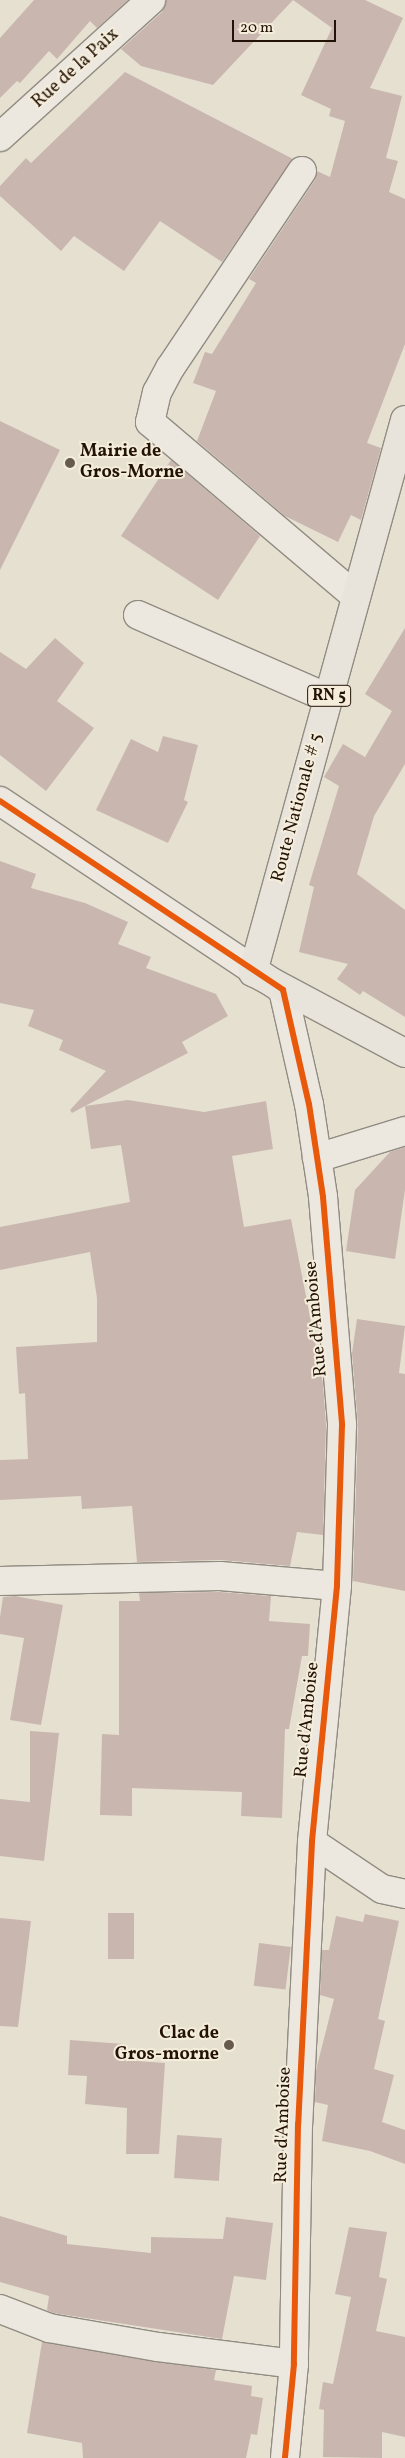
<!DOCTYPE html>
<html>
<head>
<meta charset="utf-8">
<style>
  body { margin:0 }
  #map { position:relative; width:405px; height:2458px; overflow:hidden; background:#e6e0d1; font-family:Vollkorn,serif }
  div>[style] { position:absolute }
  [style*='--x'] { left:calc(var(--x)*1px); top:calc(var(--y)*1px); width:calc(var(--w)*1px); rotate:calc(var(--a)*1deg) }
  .building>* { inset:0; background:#c9b7af; transform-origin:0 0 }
  .roads { filter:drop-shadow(1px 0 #918c82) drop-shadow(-1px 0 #918c82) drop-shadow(0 1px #918c82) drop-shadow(0 -1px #918c82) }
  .minor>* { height:28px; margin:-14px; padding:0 14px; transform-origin:14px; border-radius:14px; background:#ece8e0 }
  .major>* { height:28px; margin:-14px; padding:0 14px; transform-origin:14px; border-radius:14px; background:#e9e4db }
  .cycleway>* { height:6px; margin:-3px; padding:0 3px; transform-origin:3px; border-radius:3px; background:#e8590c }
  .dots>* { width:14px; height:14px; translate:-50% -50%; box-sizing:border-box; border:2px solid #f5eddb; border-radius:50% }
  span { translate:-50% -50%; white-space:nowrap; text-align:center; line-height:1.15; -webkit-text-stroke:4px #f5eddb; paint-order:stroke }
  .shield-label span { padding:1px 4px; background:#f5eddb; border:1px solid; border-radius:4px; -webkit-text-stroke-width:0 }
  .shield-label { font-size:16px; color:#231307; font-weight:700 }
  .street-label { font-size:18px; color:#231307 }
  .poi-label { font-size:18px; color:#231307; font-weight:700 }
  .left { translate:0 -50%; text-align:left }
  .right { translate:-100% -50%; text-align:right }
  .scale { position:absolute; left:232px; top:20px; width:104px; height:22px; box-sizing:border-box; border:2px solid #231307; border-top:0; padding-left:6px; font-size:15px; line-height:18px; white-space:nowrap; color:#231307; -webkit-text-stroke:4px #f5eddb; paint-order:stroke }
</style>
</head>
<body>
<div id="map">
  <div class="building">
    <div style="clip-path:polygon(34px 0,128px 0,97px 28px,90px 21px,57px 59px,49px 51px,20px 83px,17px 81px,0 98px,0 38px)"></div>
    <div style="clip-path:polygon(166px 0,365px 0,403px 18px,370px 88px,402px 96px,386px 158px,398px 161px,389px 192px,405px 199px,405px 344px,367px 443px,381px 448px,361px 520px,351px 515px,338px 542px,285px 516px,197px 441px,216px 391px,193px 383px,205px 352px,212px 354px,256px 283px,249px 279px,315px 180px,317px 171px,330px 177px,345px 121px,329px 116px,331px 109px,301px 95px,332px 28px,293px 0,213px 85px,141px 66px,121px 49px,162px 12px)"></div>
    <div style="clip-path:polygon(125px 72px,293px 159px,222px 262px,160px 221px,124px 271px,74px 236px,61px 251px,0 196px,0 186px,26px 158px,31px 163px)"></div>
    <div style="clip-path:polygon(0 421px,60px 450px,0 570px)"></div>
    <div style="clip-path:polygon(171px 460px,260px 536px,218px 600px,121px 536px)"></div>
    <div style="clip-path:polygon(405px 628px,405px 764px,374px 816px,357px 874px,405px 910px,405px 1017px,363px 991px,360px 995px,337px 979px,348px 964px,299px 952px,314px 887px,309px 885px,339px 786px,324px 777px,343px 744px,365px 757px,392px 711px,365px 694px)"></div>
    <div style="clip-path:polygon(55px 638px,84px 663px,57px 701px,94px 728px,46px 791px,0 755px,0 652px,26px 669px)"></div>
    <div style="clip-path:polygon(163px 736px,198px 745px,184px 800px,188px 802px,168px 843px,96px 810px,131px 739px,158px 752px)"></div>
    <div style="clip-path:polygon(0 861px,36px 874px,31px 888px,85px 903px,128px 922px,118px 944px,151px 957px,146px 968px,216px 994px,228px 1016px,182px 1042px,188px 1053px,85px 1106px,128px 1100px,204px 1112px,266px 1101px,273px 1149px,232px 1156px,244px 1227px,291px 1219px,323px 1384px,326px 1425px,323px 1535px,297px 1532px,290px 1566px,220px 1560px,137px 1562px,132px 1506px,82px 1509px,81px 1496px,0 1500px,0 1460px,28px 1459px,25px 1393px,19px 1394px,16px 1347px,97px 1342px,97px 1298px,90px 1252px,0 1270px,0 1227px,130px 1202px,121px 1145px,91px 1149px,85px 1106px,72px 1113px,70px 1110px,106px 1071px,59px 1050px,63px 1040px,28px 1026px,34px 1010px,0 1003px)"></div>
    <div style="clip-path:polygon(405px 1147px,405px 1190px,395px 1259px,346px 1251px,355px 1190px,390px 1152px)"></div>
    <div style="clip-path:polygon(357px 1319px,405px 1326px,399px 1373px,405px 1374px,405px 1591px,353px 1581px,358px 1425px,352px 1353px)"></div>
    <div style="clip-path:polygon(220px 1592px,271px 1596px,269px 1621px,310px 1624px,308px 1656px,302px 1656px,289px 1729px,285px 1729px,282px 1818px,241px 1816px,242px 1792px,132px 1788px,132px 1816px,100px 1815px,102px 1734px,119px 1735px,119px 1601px,140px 1601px,139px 1593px)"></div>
    <div style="clip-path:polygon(15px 1596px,63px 1605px,41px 1725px,10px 1720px,24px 1638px,0 1634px,0 1617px,3px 1597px)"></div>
    <div style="clip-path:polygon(30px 1731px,59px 1733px,44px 1861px,0 1856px,0 1799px,30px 1802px)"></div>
    <div style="left:108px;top:1913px;width:26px;height:46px"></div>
    <div style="clip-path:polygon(365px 1914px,399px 1921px,378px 2019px,385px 2021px,374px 2069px,394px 2075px,382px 2122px,405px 2130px,405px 2164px,370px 2151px,322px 2141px,328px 2105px,315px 2102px,316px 2070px,334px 1999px,320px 1995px,322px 1950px,329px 1950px,336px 1916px,363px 1922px)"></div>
    <div style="clip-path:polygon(0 1918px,31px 1921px,18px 2027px,0 2026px)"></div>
    <div style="left:259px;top:1943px;width:32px;height:43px;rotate:7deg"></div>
    <div style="clip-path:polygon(70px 2040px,124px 2044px,123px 2060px,165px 2063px,159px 2154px,126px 2154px,127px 2108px,85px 2104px,87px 2076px,68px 2075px)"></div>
    <div style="left:177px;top:2135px;width:45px;height:43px;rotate:4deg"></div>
    <div style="clip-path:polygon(0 2216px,67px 2236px,67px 2244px,151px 2253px,151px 2237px,223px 2239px,226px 2217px,273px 2223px,266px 2280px,234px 2276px,222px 2339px,53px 2313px,47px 2310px,49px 2296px,0 2282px)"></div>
    <div style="clip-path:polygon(349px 2227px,387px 2232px,379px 2277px,387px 2279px,376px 2331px,405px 2337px,405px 2437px,382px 2432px,382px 2458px,323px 2457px,324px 2410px,319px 2409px,323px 2382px,333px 2384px,351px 2297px,335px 2294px)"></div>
    <div style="clip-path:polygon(42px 2342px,216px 2370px,214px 2380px,252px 2386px,251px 2396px,263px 2398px,257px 2435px,251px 2434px,246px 2458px,83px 2458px,82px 2443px,27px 2433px)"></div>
  </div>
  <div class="roads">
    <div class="minor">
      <div style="--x:0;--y:137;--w:204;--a:-42.2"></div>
      <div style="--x:302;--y:171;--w:237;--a:123.8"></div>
      <div style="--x:170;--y:368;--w:27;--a:118"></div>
      <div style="--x:157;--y:392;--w:31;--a:103"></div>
      <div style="--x:150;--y:422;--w:270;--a:40.3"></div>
      <div style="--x:138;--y:615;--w:207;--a:23.6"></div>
      <div style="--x:0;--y:801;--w:340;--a:33.7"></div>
      <div style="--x:283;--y:990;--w:117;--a:77.2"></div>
      <div style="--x:309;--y:1104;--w:94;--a:81.4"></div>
      <div style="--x:323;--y:1197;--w:229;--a:85.2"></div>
      <div style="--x:342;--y:1425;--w:161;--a:91.8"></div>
      <div style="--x:337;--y:1586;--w:257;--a:95.6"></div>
      <div style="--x:312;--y:1842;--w:282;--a:92.8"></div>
      <div style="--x:298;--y:2124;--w:240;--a:91"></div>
      <div style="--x:294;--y:2364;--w:94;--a:95.5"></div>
      <div style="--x:317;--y:1158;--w:92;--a:-17.1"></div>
      <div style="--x:0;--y:1581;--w:220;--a:-1.3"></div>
      <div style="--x:220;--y:1576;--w:117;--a:4.9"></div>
      <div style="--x:312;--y:1842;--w:84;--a:33.9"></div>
      <div style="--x:382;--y:1889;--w:24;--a:12"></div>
      <div style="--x:0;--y:2309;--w:53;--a:21.2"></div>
      <div style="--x:49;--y:2328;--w:111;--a:9.9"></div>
      <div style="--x:158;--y:2347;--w:137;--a:7.1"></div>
    </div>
    <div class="major">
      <div style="--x:405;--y:420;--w:573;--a:105.4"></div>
      <div style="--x:253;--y:972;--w:172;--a:28.1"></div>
    </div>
  </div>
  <div class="cycleway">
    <div style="--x:0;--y:801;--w:340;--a:33.7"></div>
    <div style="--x:283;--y:990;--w:117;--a:77.2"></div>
    <div style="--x:309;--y:1104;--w:94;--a:81.4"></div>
    <div style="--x:323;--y:1197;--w:229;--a:85.2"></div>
    <div style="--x:342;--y:1425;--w:161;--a:91.8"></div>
    <div style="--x:337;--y:1586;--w:257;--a:95.6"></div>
    <div style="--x:312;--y:1842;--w:282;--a:92.8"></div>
    <div style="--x:298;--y:2124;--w:240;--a:91"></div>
    <div style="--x:294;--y:2364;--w:94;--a:95.5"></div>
  </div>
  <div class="dots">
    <div style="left:70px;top:463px;background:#675b4e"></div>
    <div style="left:229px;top:2045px;background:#675b4e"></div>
  </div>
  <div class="shield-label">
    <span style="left:329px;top:696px">RN 5</span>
  </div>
  <div class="street-label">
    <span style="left:76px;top:69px;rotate:-42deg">Rue de la Paix</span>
    <span style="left:298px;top:808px;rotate:-75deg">Route Nationale # 5</span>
    <span style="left:317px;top:1319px;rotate:-95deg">Rue d'Amboise</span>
    <span style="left:308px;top:1720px;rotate:-84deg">Rue d'Amboise</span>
    <span style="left:284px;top:2125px;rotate:-88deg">Rue d'Amboise</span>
  </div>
  <div class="poi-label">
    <span class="left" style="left:80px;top:463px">Mairie de<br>Gros-Morne</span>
    <span class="right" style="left:219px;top:2045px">Clac de<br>Gros-morne</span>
  </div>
  <div class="scale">20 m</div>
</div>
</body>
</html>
